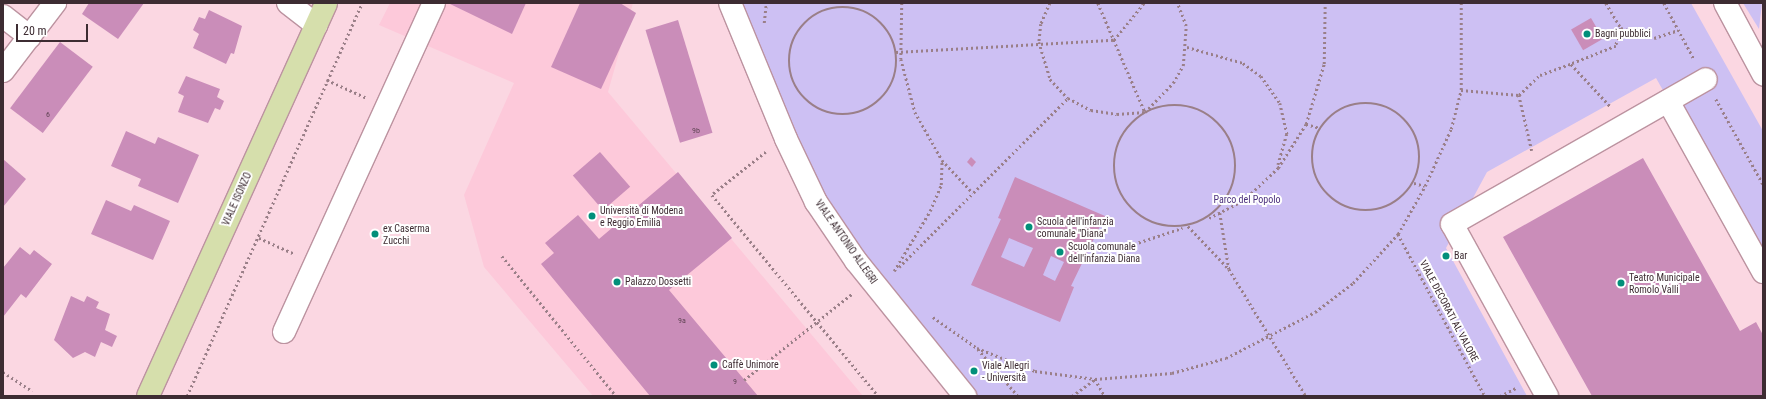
<!DOCTYPE html>
<html>
<head>
<meta charset="utf-8">
<style>
  body { margin:0 }
  #map { position:relative; width:1766px; height:399px; overflow:hidden; background:#fbd7e2; font-family:"Roboto Condensed",sans-serif }
  div>[style] { position:absolute }
  [style*='--x'] { left:calc(var(--x)*1px); top:calc(var(--y)*1px); width:calc(var(--w)*1px); rotate:calc(var(--a)*1deg) }
  .built>* { inset:0; background:#fdc9da }
  .green>* { inset:0; background:#cdc0f3 }
  .building>* { inset:0; background:#ca8db9; transform-origin:0 0 }
  .path>* { height:2.5px; margin-top:-1.25px; transform-origin:0; background:repeating-linear-gradient(90deg,#9a7f88 0 2px,transparent 0 5px) }
  .path>.ring { margin:-1.25px; padding:0; box-sizing:content-box; background:none; border:2.5px solid #9a7f88; border-radius:50% }
  .roads { filter:drop-shadow(1px 0 #bc93a0) drop-shadow(-1px 0 #bc93a0) drop-shadow(0 1px #bc93a0) drop-shadow(0 -1px #bc93a0) }
  .minor>* { height:22px; margin:-11px; padding:0 11px; transform-origin:11px; border-radius:11px; background:#fff }
  .major>* { height:22px; margin:-11px; padding:0 11px; transform-origin:11px; border-radius:11px; background:#d6dfac }
  .dots>* { width:11px; height:11px; translate:-50% -50%; box-sizing:border-box; border:2px solid #fff; border-radius:50% }
  span { translate:-50% -50%; white-space:nowrap; text-align:center; line-height:1.15; -webkit-text-stroke:4px #fff; paint-order:stroke }
  .number-label { font-size:8px; color:#604454 }
  .number-label span { -webkit-text-stroke-width:0 }
  .poi-label { font-size:10px; color:#3d2c32 }
  .left { translate:0 -50%; text-align:left }
  .street-label { font-size:10px; color:#3d2c32 }
  .park-label { font-size:10px; color:#4d327e }
  .frame { position:absolute; inset:0; border:4px solid #3d2c32; pointer-events:none }
  .scale { position:absolute; left:16px; top:24px; width:72px; height:18px; box-sizing:border-box; border:2px solid #3d2c32; border-top:0; padding-left:5px; font-size:12px; line-height:14px; white-space:nowrap; color:#3d2c32; -webkit-text-stroke:3px #fff; paint-order:stroke }
</style>
</head>
<body>
<div id="map">
  <div class="built">
    <div style="clip-path:polygon(390px 3px,633px 3px,608px 92px,863px 396px,593px 396px,484px 267px,464px 195px,514px 83px,379px 25px)"></div>
  </div>
  <div class="green">
    <div style="clip-path:polygon(730px 3px,1691px 3px,1763px 131px,1763px 267px,1656px 78px,1487px 172px,1446px 248px,1527px 396px,965px 396px,856px 261px)"></div>
    <div style="clip-path:polygon(1743px 3px,1762px 3px,1759px 29px)"></div>
  </div>
  <div class="building">
    <div style="clip-path:polygon(89px 3px,144px 3px,118px 39px,82px 14px)"></div>
    <div style="clip-path:polygon(448px 3px,526px 3px,512px 34px)"></div>
    <div style="clip-path:polygon(580px 3px,620px 3px,636px 13px,601px 89px,551px 67px)"></div>
    <div style="clip-path:polygon(209px 10px,242px 26px,234px 54px,231px 53px,226px 64px,193px 48px,199px 34px,193px 30px,199px 17px,205px 19px)"></div>
    <div style="left:1591px;top:18px;width:24px;height:23px;rotate:60deg"></div>
    <div style="left:678px;top:20px;width:118px;height:34px;rotate:73deg"></div>
    <div style="left:60px;top:42px;width:41px;height:83px;rotate:37deg"></div>
    <div style="clip-path:polygon(186px 76px,220px 89px,217px 97px,224px 101px,220px 110px,215px 108px,208px 123px,178px 112px,184px 96px,178px 93px)"></div>
    <div style="clip-path:polygon(126px 131px,155px 144px,158px 137px,199px 155px,178px 203px,138px 186px,141px 179px,111px 166px)"></div>
    <div style="left:600px;top:152px;width:46px;height:36px;rotate:49deg"></div>
    <div style="clip-path:polygon(971px 157px,976px 162px,972px 167px,967px 162px)"></div>
    <div style="clip-path:polygon(1643px 158px,1740px 331px,1756px 322px,1763px 335px,1763px 396px,1592px 396px,1503px 237px)"></div>
    <div style="clip-path:polygon(3px 159px,26px 179px,3px 207px)"></div>
    <div style="clip-path:polygon(678px 172px,732px 238px,669px 290px,758px 396px,650px 396px,541px 264px,554px 253px,545px 243px,578px 215px,599px 239px)"></div>
    <div style="clip-path:polygon(evenodd,1015px 177px,1105px 216px,1071px 286px,1074px 287px,1060px 322px,971px 285px,1001px 219px,998px 218px,1015px 177px,1009px 238px,1033px 248px,1024px 267px,1001px 257px,1009px 238px,1015px 177px,1051px 256px,1064px 262px,1055px 281px,1043px 275px,1051px 256px)"></div>
    <div style="clip-path:polygon(106px 200px,131px 211px,134px 205px,170px 221px,153px 260px,91px 234px)"></div>
    <div style="clip-path:polygon(20px 247px,30px 255px,34px 250px,52px 264px,26px 298px,21px 294px,3px 317px,3px 268px)"></div>
    <div style="clip-path:polygon(71px 296px,84px 302px,87px 296px,99px 302px,96px 308px,110px 314px,105px 330px,117px 336px,112px 347px,101px 342px,95px 357px,85px 352px,73px 358px,54px 340px)"></div>
  </div>
  <div class="path">
    <div style="--x:902;--y:3;--w:56;--a:91"></div>
    <div style="--x:901;--y:59;--w:55;--a:75.2"></div>
    <div style="--x:915;--y:112;--w:55;--a:60.6"></div>
    <div style="--x:942;--y:160;--w:45;--a:46.8"></div>
    <div style="--x:1050;--y:3;--w:23;--a:113"></div>
    <div style="--x:1041;--y:24;--w:18;--a:96"></div>
    <div style="--x:1039;--y:42;--w:39;--a:73"></div>
    <div style="--x:1050;--y:79;--w:26;--a:47"></div>
    <div style="--x:1068;--y:98;--w:26;--a:28"></div>
    <div style="--x:1091;--y:110;--w:26;--a:9"></div>
    <div style="--x:1117;--y:114;--w:28;--a:-4"></div>
    <div style="--x:1145;--y:112;--w:40;--a:-46"></div>
    <div style="--x:1173;--y:83;--w:20;--a:-60"></div>
    <div style="--x:1183;--y:66;--w:40;--a:-85.7"></div>
    <div style="--x:1186;--y:26;--w:25;--a:-111"></div>
    <div style="--x:1098;--y:3;--w:119;--a:66.7"></div>
    <div style="--x:1512;--y:3;--w:42;--a:0"></div>
    <div style="--x:1606;--y:3;--w:29;--a:59"></div>
    <div style="--x:1621;--y:28;--w:19;--a:106"></div>
    <div style="--x:1616;--y:46;--w:48;--a:158.2"></div>
    <div style="--x:1571;--y:64;--w:59;--a:47.1"></div>
    <div style="--x:1664;--y:3;--w:64;--a:61.8"></div>
    <div class="ring" style="left:789px;top:7px;width:105.5px;height:105.5px"></div>
    <div style="--x:764;--y:23;--w:20;--a:-84"></div>
    <div style="--x:1621;--y:28;--w:34;--a:17"></div>
    <div style="--x:1654;--y:38;--w:25;--a:-18"></div>
    <div style="--x:1187;--y:47;--w:58;--a:15.9"></div>
    <div style="--x:1243;--y:63;--w:22;--a:36"></div>
    <div style="--x:1261;--y:76;--w:33;--a:55"></div>
    <div style="--x:1280;--y:103;--w:32;--a:77"></div>
    <div style="--x:1287;--y:134;--w:32;--a:106"></div>
    <div style="--x:896;--y:52;--w:218;--a:-3.2"></div>
    <div style="--x:1114;--y:40;--w:48;--a:-51"></div>
    <div style="--x:327;--y:80;--w:44;--a:24.2"></div>
    <div style="--x:1461;--y:90;--w:58;--a:4.9"></div>
    <div style="--x:1519;--y:95;--w:29;--a:-44"></div>
    <div style="--x:1540;--y:75;--w:33;--a:-20"></div>
    <div style="--x:1519;--y:95;--w:57;--a:76.9"></div>
    <div style="--x:1716;--y:99;--w:97;--a:61.1"></div>
    <div class="ring" style="left:1312px;top:103px;width:105.5px;height:105.5px"></div>
    <div class="ring" style="left:1114px;top:105px;width:119.5px;height:119.5px"></div>
    <div style="--x:1306;--y:124;--w:15;--a:16"></div>
    <div style="--x:766;--y:152;--w:69;--a:141.5"></div>
    <div style="--x:712;--y:195;--w:261;--a:50.4"></div>
    <div style="--x:1414;--y:183;--w:11;--a:15"></div>
    <div style="--x:1220;--y:213;--w:57;--a:80.9"></div>
    <div style="--x:1209;--y:218;--w:39;--a:-27"></div>
    <div style="--x:1244;--y:200;--w:47;--a:-43.3"></div>
    <div style="--x:1278;--y:168;--w:52;--a:-57.5"></div>
    <div style="--x:1306;--y:124;--w:63;--a:-73.3"></div>
    <div style="--x:1324;--y:64;--w:61;--a:-89.1"></div>
    <div style="--x:1188;--y:226;--w:59;--a:46.4"></div>
    <div style="--x:1229;--y:269;--w:149;--a:58.8"></div>
    <div style="--x:1398;--y:234;--w:184;--a:61.8"></div>
    <div style="--x:259;--y:238;--w:39;--a:24"></div>
    <div style="--x:1134;--y:244;--w:51;--a:-18.4"></div>
    <div style="--x:502;--y:256;--w:181;--a:50.8"></div>
    <div style="--x:899;--y:267;--w:239;--a:-45"></div>
    <div style="--x:894;--y:271;--w:70;--a:-59"></div>
    <div style="--x:930;--y:211;--w:28;--a:-67"></div>
    <div style="--x:941;--y:185;--w:25;--a:-88"></div>
    <div style="--x:933;--y:317;--w:54;--a:35.2"></div>
    <div style="--x:977;--y:348;--w:62;--a:21.6"></div>
    <div style="--x:1035;--y:371;--w:61;--a:7.6"></div>
    <div style="--x:1095;--y:379;--w:77;--a:-4.5"></div>
    <div style="--x:1172;--y:373;--w:56;--a:-15.5"></div>
    <div style="--x:1226;--y:358;--w:100;--a:-27.3"></div>
    <div style="--x:1315;--y:312;--w:48;--a:-37.3"></div>
    <div style="--x:1353;--y:283;--w:67;--a:-47.4"></div>
    <div style="--x:1398;--y:234;--w:55;--a:-60.6"></div>
    <div style="--x:1425;--y:186;--w:63;--a:-65.5"></div>
    <div style="--x:1451;--y:129;--w:40;--a:-75.6"></div>
    <div style="--x:1461;--y:90;--w:87;--a:-90"></div>
    <div style="--x:978;--y:349;--w:62;--a:49.6"></div>
    <div style="--x:3;--y:372;--w:35;--a:33"></div>
    <div style="--x:744;--y:380;--w:139;--a:-38.6"></div>
    <div style="--x:187;--y:396;--w:430;--a:-66"></div>
    <div style="--x:1072;--y:396;--w:29;--a:-36"></div>
    <div style="--x:1095;--y:379;--w:20;--a:60"></div>
    <div style="--x:1500;--y:396;--w:18;--a:-27"></div>
  </div>
  <div class="roads">
    <div class="minor">
      <div style="--x:288;--y:3;--w:36;--a:38"></div>
      <div style="--x:730;--y:3;--w:147;--a:67.6"></div>
      <div style="--x:786;--y:139;--w:70;--a:64.5"></div>
      <div style="--x:816;--y:202;--w:71;--a:55.9"></div>
      <div style="--x:856;--y:261;--w:174;--a:51.1"></div>
      <div style="--x:1725;--y:3;--w:81;--a:61.8"></div>
      <div style="--x:3;--y:16;--w:34;--a:38"></div>
      <div style="--x:3;--y:71;--w:86;--a:-52.6"></div>
      <div style="--x:1668;--y:101;--w:196;--a:60.9"></div>
      <div style="--x:284;--y:332;--w:362;--a:-65.5"></div>
      <div style="--x:1547;--y:396;--w:196;--a:-118.9"></div>
      <div style="--x:1452;--y:224;--w:292;--a:-29.7"></div>
    </div>
    <div class="major">
      <div style="--x:148;--y:396;--w:431;--a:-65.6"></div>
    </div>
  </div>
  <div class="dots">
    <div style="left:1587px;top:34px;background:#018f7a"></div>
    <div style="left:592px;top:216px;background:#018f7a"></div>
    <div style="left:1029px;top:227px;background:#018f7a"></div>
    <div style="left:375px;top:234px;background:#018f7a"></div>
    <div style="left:1060px;top:252px;background:#018f7a"></div>
    <div style="left:1446px;top:256px;background:#018f7a"></div>
    <div style="left:617px;top:282px;background:#018f7a"></div>
    <div style="left:1621px;top:283px;background:#018f7a"></div>
    <div style="left:714px;top:365px;background:#018f7a"></div>
    <div style="left:974px;top:371px;background:#018f7a"></div>
  </div>
  <div class="number-label">
    <span style="left:48px;top:115px">6</span>
    <span style="left:696px;top:131px">9b</span>
    <span style="left:682px;top:321px">9a</span>
    <span style="left:735px;top:382px">9</span>
  </div>
  <div class="poi-label">
    <span class="left" style="left:1595px;top:34px">Bagni pubblici</span>
    <span class="left" style="left:600px;top:216px">Università di Modena<br>e Reggio Emilia</span>
    <span class="left" style="left:1037px;top:227px">Scuola dell'infanzia<br>comunale "Diana"</span>
    <span class="left" style="left:383px;top:234px">ex Caserma<br>Zucchi</span>
    <span class="left" style="left:1068px;top:252px">Scuola comunale<br>dell'infanzia Diana</span>
    <span class="left" style="left:1454px;top:256px">Bar</span>
    <span class="left" style="left:1629px;top:283px">Teatro Municipale<br>Romolo Valli</span>
    <span class="left" style="left:625px;top:282px">Palazzo Dossetti</span>
    <span class="left" style="left:722px;top:365px">Caffè Unimore</span>
    <span class="left" style="left:982px;top:371px">Viale Allegri<br>- Università</span>
  </div>
  <div class="street-label">
    <span style="left:237px;top:199px;rotate:-66deg">VIALE ISONZO</span>
    <span style="left:846px;top:242px;rotate:55deg">VIALE ANTONIO ALLEGRI</span>
    <span style="left:1449px;top:311px;rotate:62deg">VIALE DECORATI AL VALORE</span>
  </div>
  <div class="park-label">
    <span style="left:1247px;top:200px">Parco del Popolo</span>
  </div>
  <div class="frame"></div>
  <div class="scale">20 m</div>
</div>
</body>
</html>
